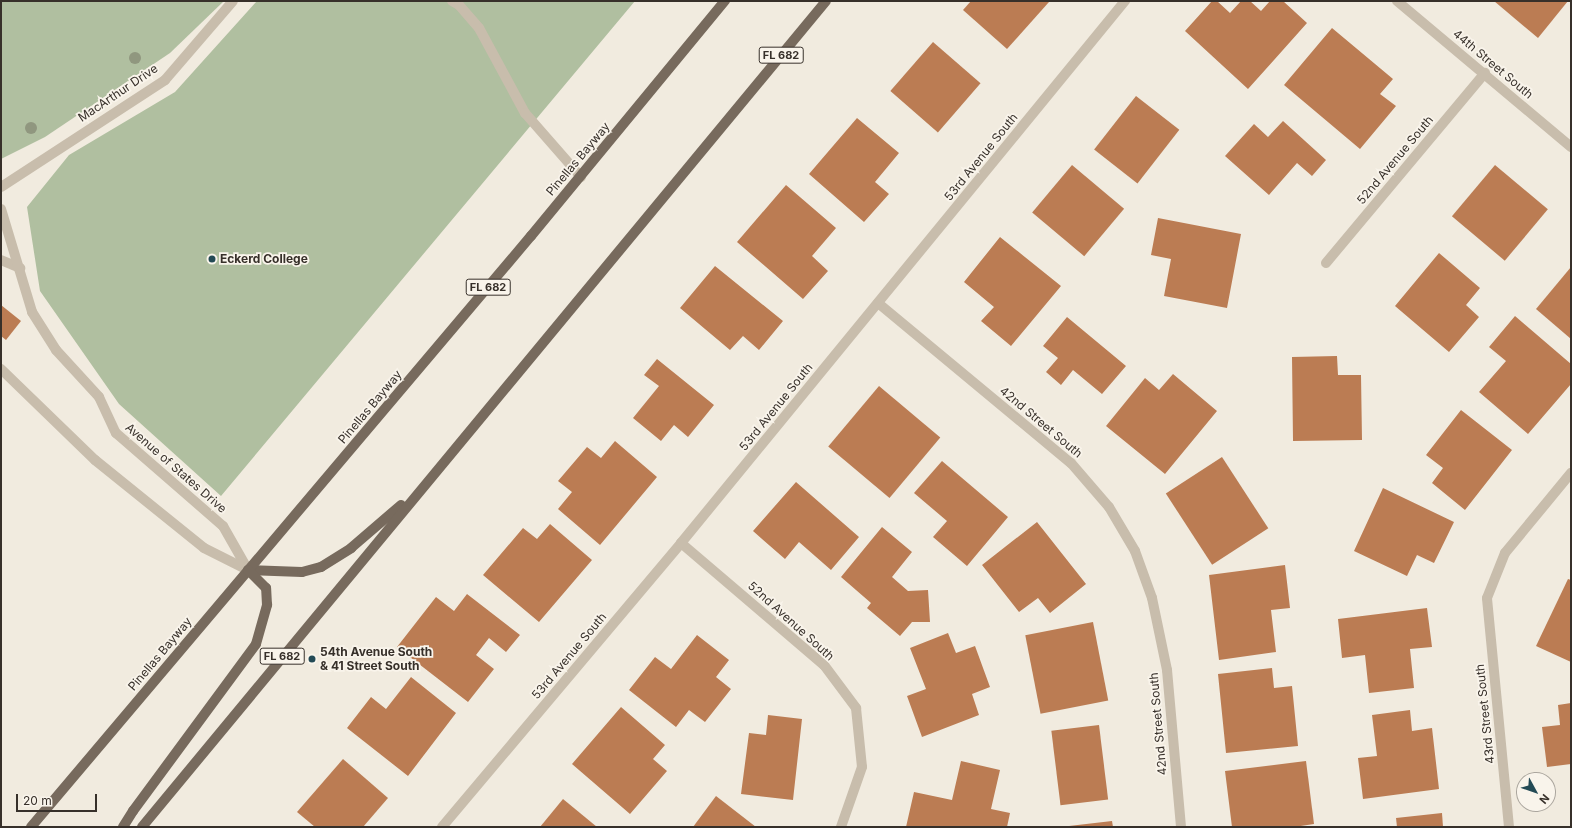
<!DOCTYPE html>
<html>
<head>
<meta charset="utf-8">
<style>
  body { margin:0 }
  #map { position:relative; width:1572px; height:828px; overflow:hidden; background:#f1ebdf; font-family:Inter,sans-serif }
  div>[style] { position:absolute }
  [style*='--x'] { left:calc(var(--x)*1px); top:calc(var(--y)*1px); width:calc(var(--w)*1px); rotate:calc(var(--a)*1deg) }
  .green>* { inset:0; background:#b0bfa0 }
  .building>* { inset:0; background:#bb7c53; transform-origin:0 0 }
  .lane>* { height:10px; margin:-5px; padding:0 5px; transform-origin:5px; border-radius:5px; background:#c8bdac }
  .street>* { height:10px; margin:-5px; padding:0 5px; transform-origin:5px; border-radius:5px; background:#c8bdac }
  .primary>* { height:10px; margin:-5px; padding:0 5px; transform-origin:5px; border-radius:5px; background:#776a5d }
  .trees>* { width:12px; height:12px; margin:-6px; border-radius:50%; background:#90977f }
  .dots>* { width:11px; height:11px; translate:-50% -50%; box-sizing:border-box; border:2px solid #f9f4eb; border-radius:50% }
  span { translate:-50% -50%; white-space:nowrap; text-align:center; line-height:1.15; -webkit-text-stroke:3.5px #f9f4eb; paint-order:stroke }
  .shield-label span { padding:1px 3px; background:#f9f4eb; border:1px solid; border-radius:3px; -webkit-text-stroke-width:0 }
  .shield-label { font-size:11px; color:#37302a; font-weight:700 }
  .street-label { font-size:12px; color:#37302a }
  .poi-label { font-size:12px; color:#37302a; font-weight:700 }
  .left { translate:0 -50%; text-align:left }
  .frame { position:absolute; inset:0; border:2px solid #37302a; pointer-events:none }
  .north { position:absolute; left:1516px; top:772px; width:40px; height:40px; box-sizing:border-box; background:#f9f4eb; border:1px solid #aba69e; border-radius:50%; rotate:130deg; font-size:11px; font-weight:700; line-height:16px; text-align:center; color:#37302a }
  .north::after { content:''; display:block; margin:auto; width:14px; height:18px; background:#234a55; clip-path:polygon(50% 0,100% 100%,50% 72%,0 100%) }
  .scale { position:absolute; left:16px; top:794px; width:81px; height:18px; box-sizing:border-box; border:2px solid #37302a; border-top:0; padding-left:5px; font-size:12px; line-height:14px; white-space:nowrap; color:#37302a; -webkit-text-stroke:3px #f9f4eb; paint-order:stroke }
</style>
</head>
<body>
<div id="map">
  <div class="green">
    <div style="clip-path:polygon(1px 1px,224px 1px,170px 53px,45px 137px,1px 159px)"></div>
    <div style="clip-path:polygon(257px 1px,635px 1px,221px 496px,119px 404px,40px 291px,27px 207px,69px 155px,175px 92px)"></div>
  </div>
  <div class="building">
    <div style="clip-path:polygon(971px 1px,1048px 1px,1049px 2px,1007px 49px,963px 10px)"></div>
    <div style="clip-path:polygon(1212px 1px,1217px 1px,1230px 13px,1241px 1px,1250px 1px,1261px 11px,1270px 1px,1283px 1px,1307px 23px,1248px 89px,1185px 31px)"></div>
    <div style="clip-path:polygon(1494px 1px,1568px 1px,1538px 38px)"></div>
    <div style="clip-path:polygon(1332px 28px,1393px 79px,1380px 94px,1396px 106px,1360px 149px,1284px 85px)"></div>
    <div style="left:933px;top:42px;width:63px;height:65px;rotate:41deg"></div>
    <div style="left:1136px;top:96px;width:55px;height:68px;rotate:38deg"></div>
    <div style="clip-path:polygon(857px 118px,899px 153px,875px 182px,889px 194px,864px 222px,809px 174px)"></div>
    <div style="clip-path:polygon(1283px 121px,1326px 160px,1312px 176px,1297px 163px,1269px 195px,1225px 156px,1254px 124px,1268px 137px)"></div>
    <div style="left:1072px;top:165px;width:68px;height:62px;rotate:40deg"></div>
    <div style="left:1495px;top:165px;width:69px;height:67px;rotate:40deg"></div>
    <div style="clip-path:polygon(786px 185px,836px 228px,812px 256px,828px 271px,803px 299px,737px 242px)"></div>
    <div style="clip-path:polygon(1158px 218px,1241px 234px,1227px 308px,1164px 296px,1171px 259px,1151px 255px)"></div>
    <div style="clip-path:polygon(1000px 237px,1061px 286px,1011px 346px,981px 321px,994px 307px,964px 282px)"></div>
    <div style="clip-path:polygon(1439px 253px,1480px 288px,1466px 305px,1479px 317px,1449px 352px,1395px 306px)"></div>
    <div style="clip-path:polygon(715px 266px,783px 321px,759px 350px,743px 336px,730px 350px,680px 308px)"></div>
    <div style="clip-path:polygon(1571px 267px,1571px 339px,1536px 309px)"></div>
    <div style="clip-path:polygon(1px 305px,21px 321px,6px 340px,1px 336px)"></div>
    <div style="clip-path:polygon(1515px 316px,1571px 364px,1571px 384px,1528px 434px,1479px 392px,1506px 361px,1489px 347px)"></div>
    <div style="clip-path:polygon(1067px 317px,1126px 366px,1102px 394px,1073px 370px,1061px 385px,1046px 372px,1058px 358px,1043px 346px)"></div>
    <div style="clip-path:polygon(1337px 356px,1338px 375px,1361px 375px,1362px 440px,1293px 441px,1292px 357px)"></div>
    <div style="clip-path:polygon(657px 359px,714px 405px,688px 437px,674px 425px,661px 441px,633px 418px,659px 386px,644px 375px)"></div>
    <div style="clip-path:polygon(1173px 374px,1217px 411px,1165px 474px,1106px 426px,1145px 378px,1159px 390px)"></div>
    <div style="left:879px;top:386px;width:80px;height:79px;rotate:40deg"></div>
    <div style="clip-path:polygon(1461px 410px,1512px 450px,1465px 510px,1432px 483px,1443px 468px,1426px 455px)"></div>
    <div style="clip-path:polygon(615px 441px,657px 477px,600px 545px,558px 509px,572px 492px,558px 481px,587px 447px,601px 458px)"></div>
    <div style="left:1222px;top:457px;width:85px;height:67px;rotate:57deg"></div>
    <div style="clip-path:polygon(942px 461px,1008px 517px,967px 566px,933px 537px,947px 521px,914px 493px)"></div>
    <div style="clip-path:polygon(796px 482px,859px 537px,831px 570px,799px 542px,785px 559px,753px 531px)"></div>
    <div style="clip-path:polygon(1383px 488px,1454px 522px,1434px 563px,1417px 555px,1407px 576px,1354px 551px)"></div>
    <div style="clip-path:polygon(1037px 522px,1086px 584px,1050px 613px,1038px 598px,1019px 612px,982px 565px)"></div>
    <div style="clip-path:polygon(550px 524px,592px 560px,539px 622px,483px 575px,523px 528px,537px 539px)"></div>
    <div style="clip-path:polygon(882px 527px,912px 552px,892px 577px,908px 591px,928px 590px,930px 622px,912px 622px,900px 636px,867px 608px,871px 603px,841px 577px)"></div>
    <div style="clip-path:polygon(1285px 565px,1290px 608px,1271px 610px,1276px 652px,1219px 660px,1209px 575px)"></div>
    <div style="clip-path:polygon(1568px 579px,1571px 580px,1571px 662px,1536px 646px)"></div>
    <div style="clip-path:polygon(467px 594px,520px 635px,506px 652px,489px 638px,476px 655px,494px 669px,468px 702px,397px 647px,436px 597px,454px 611px)"></div>
    <div style="clip-path:polygon(1427px 608px,1432px 647px,1410px 649px,1414px 688px,1369px 693px,1365px 655px,1342px 658px,1338px 619px)"></div>
    <div style="left:1093px;top:622px;width:80px;height:69px;rotate:79deg"></div>
    <div style="clip-path:polygon(948px 633px,956px 653px,975px 646px,990px 687px,972px 694px,979px 715px,922px 737px,907px 696px,926px 689px,910px 648px)"></div>
    <div style="clip-path:polygon(697px 635px,729px 660px,716px 677px,731px 689px,705px 722px,689px 710px,676px 727px,629px 690px,655px 657px,671px 669px)"></div>
    <div style="clip-path:polygon(1272px 668px,1274px 688px,1292px 686px,1298px 746px,1226px 753px,1218px 674px)"></div>
    <div style="clip-path:polygon(411px 677px,456px 713px,408px 776px,347px 728px,371px 697px,386px 709px)"></div>
    <div style="clip-path:polygon(1571px 703px,1571px 764px,1547px 767px,1542px 727px,1560px 725px,1558px 705px)"></div>
    <div style="clip-path:polygon(621px 707px,665px 745px,653px 759px,667px 771px,630px 814px,572px 764px)"></div>
    <div style="clip-path:polygon(1410px 710px,1412px 731px,1432px 728px,1439px 789px,1363px 799px,1358px 758px,1377px 756px,1372px 715px)"></div>
    <div style="clip-path:polygon(768px 715px,802px 719px,793px 800px,741px 794px,749px 733px,766px 735px)"></div>
    <div style="left:1099px;top:725px;width:75px;height:48px;rotate:83deg"></div>
    <div style="clip-path:polygon(343px 759px,388px 798px,363px 827px,315px 827px,297px 812px)"></div>
    <div style="clip-path:polygon(961px 761px,1000px 770px,991px 809px,1010px 813px,1007px 827px,906px 827px,914px 792px,952px 800px)"></div>
    <div style="clip-path:polygon(1306px 761px,1314px 824px,1294px 827px,1232px 827px,1225px 771px)"></div>
    <div style="clip-path:polygon(716px 796px,756px 827px,693px 827px)"></div>
    <div style="clip-path:polygon(563px 799px,597px 827px,540px 827px)"></div>
    <div style="clip-path:polygon(1442px 813px,1443px 827px,1397px 827px,1396px 818px)"></div>
    <div style="clip-path:polygon(1112px 821px,1113px 827px,1069px 827px,1069px 826px)"></div>
  </div>
  <div class="lane">
    <div style="--x:452;--y:1;--w:8;--a:30"></div>
    <div style="--x:459;--y:5;--w:30;--a:49"></div>
    <div style="--x:479;--y:28;--w:97;--a:61.6"></div>
    <div style="--x:525;--y:113;--w:85;--a:48.8"></div>
    <div style="--x:1;--y:260;--w:21;--a:23"></div>
  </div>
  <div class="street">
    <div style="--x:1397;--y:1;--w:227;--a:40"></div>
    <div style="--x:1;--y:187;--w:196;--a:-33.1"></div>
    <div style="--x:165;--y:80;--w:104;--a:-49.3"></div>
    <div style="--x:1;--y:209;--w:108;--a:73.2"></div>
    <div style="--x:32;--y:312;--w:45;--a:57.7"></div>
    <div style="--x:56;--y:350;--w:64;--a:47.5"></div>
    <div style="--x:99;--y:397;--w:40;--a:65"></div>
    <div style="--x:116;--y:433;--w:142;--a:41"></div>
    <div style="--x:223;--y:526;--w:51;--a:60.4"></div>
    <div style="--x:1326;--y:263;--w:248;--a:-50.1"></div>
    <div style="--x:878;--y:303;--w:251;--a:39.7"></div>
    <div style="--x:1071;--y:463;--w:58;--a:49.2"></div>
    <div style="--x:1109;--y:507;--w:51;--a:59.4"></div>
    <div style="--x:1135;--y:551;--w:50;--a:70.1"></div>
    <div style="--x:1152;--y:598;--w:74;--a:78.2"></div>
    <div style="--x:1167;--y:670;--w:158;--a:84.9"></div>
    <div style="--x:1;--y:369;--w:131;--a:44.1"></div>
    <div style="--x:95;--y:460;--w:140;--a:38.9"></div>
    <div style="--x:204;--y:548;--w:49;--a:26.6"></div>
    <div style="--x:681;--y:543;--w:188;--a:40.5"></div>
    <div style="--x:824;--y:665;--w:54;--a:53.3"></div>
    <div style="--x:856;--y:708;--w:59;--a:84.2"></div>
    <div style="--x:862;--y:767;--w:64;--a:109.3"></div>
    <div style="--x:442;--y:827;--w:371;--a:-49.9"></div>
    <div style="--x:681;--y:543;--w:701;--a:-50.68"></div>
    <div style="--x:1509;--y:827;--w:230;--a:-95.5"></div>
    <div style="--x:1487;--y:598;--w:48;--a:-68.2"></div>
    <div style="--x:1505;--y:553;--w:104;--a:-50.5"></div>
  </div>
  <div class="primary">
    <div style="--x:248;--y:570;--w:54;--a:2.1"></div>
    <div style="--x:302;--y:572;--w:20;--a:-15"></div>
    <div style="--x:321;--y:567;--w:36;--a:-32"></div>
    <div style="--x:351;--y:548;--w:66;--a:-40.7"></div>
    <div style="--x:31;--y:827;--w:774;--a:-49.77"></div>
    <div style="--x:531;--y:236;--w:305;--a:-50.5"></div>
    <div style="--x:123;--y:827;--w:19;--a:-58"></div>
    <div style="--x:133;--y:811;--w:207;--a:-53.6"></div>
    <div style="--x:256;--y:644;--w:41;--a:-74.2"></div>
    <div style="--x:267;--y:605;--w:17;--a:-93"></div>
    <div style="--x:266;--y:588;--w:25;--a:-135"></div>
    <div style="--x:142;--y:827;--w:1072;--a:-50.37"></div>
  </div>
  <div class="trees">
    <div style="left:135px;top:58px"></div>
    <div style="left:31px;top:128px"></div>
  </div>
  <div class="dots">
    <div style="left:212px;top:259px;background:#234a55"></div>
    <div style="left:312px;top:659px;background:#234a55"></div>
  </div>
  <div class="shield-label">
    <span style="left:781px;top:55px">FL 682</span>
    <span style="left:488px;top:287px">FL 682</span>
    <span style="left:282px;top:656px">FL 682</span>
  </div>
  <div class="street-label">
    <span style="left:1493px;top:64px;rotate:40deg">44th Street South</span>
    <span style="left:118px;top:93px;rotate:-34deg">MacArthur Drive</span>
    <span style="left:981px;top:157px;rotate:-51deg">53rd Avenue South</span>
    <span style="left:578px;top:159px;rotate:-50deg">Pinellas Bayway</span>
    <span style="left:1395px;top:160px;rotate:-50deg">52nd Avenue South</span>
    <span style="left:370px;top:407px;rotate:-50deg">Pinellas Bayway</span>
    <span style="left:776px;top:407px;rotate:-51deg">53rd Avenue South</span>
    <span style="left:1041px;top:422px;rotate:40deg">42nd Street South</span>
    <span style="left:176px;top:468px;rotate:41deg">Avenue of States Drive</span>
    <span style="left:791px;top:621px;rotate:42deg">52nd Avenue South</span>
    <span style="left:160px;top:654px;rotate:-50deg">Pinellas Bayway</span>
    <span style="left:569px;top:656px;rotate:-50deg">53rd Avenue South</span>
    <span style="left:1485px;top:714px;rotate:-96deg">43rd Street South</span>
    <span style="left:1158px;top:724px;rotate:-95deg">42nd Street South</span>
  </div>
  <div class="poi-label">
    <span class="left" style="left:220px;top:259px">Eckerd College</span>
    <span class="left" style="left:320px;top:659px">54th Avenue South<br>&amp; 41 Street South</span>
  </div>
  <div class="frame"></div>
  <div class="north">N</div>
  <div class="scale">20 m</div>
</div>
</body>
</html>
